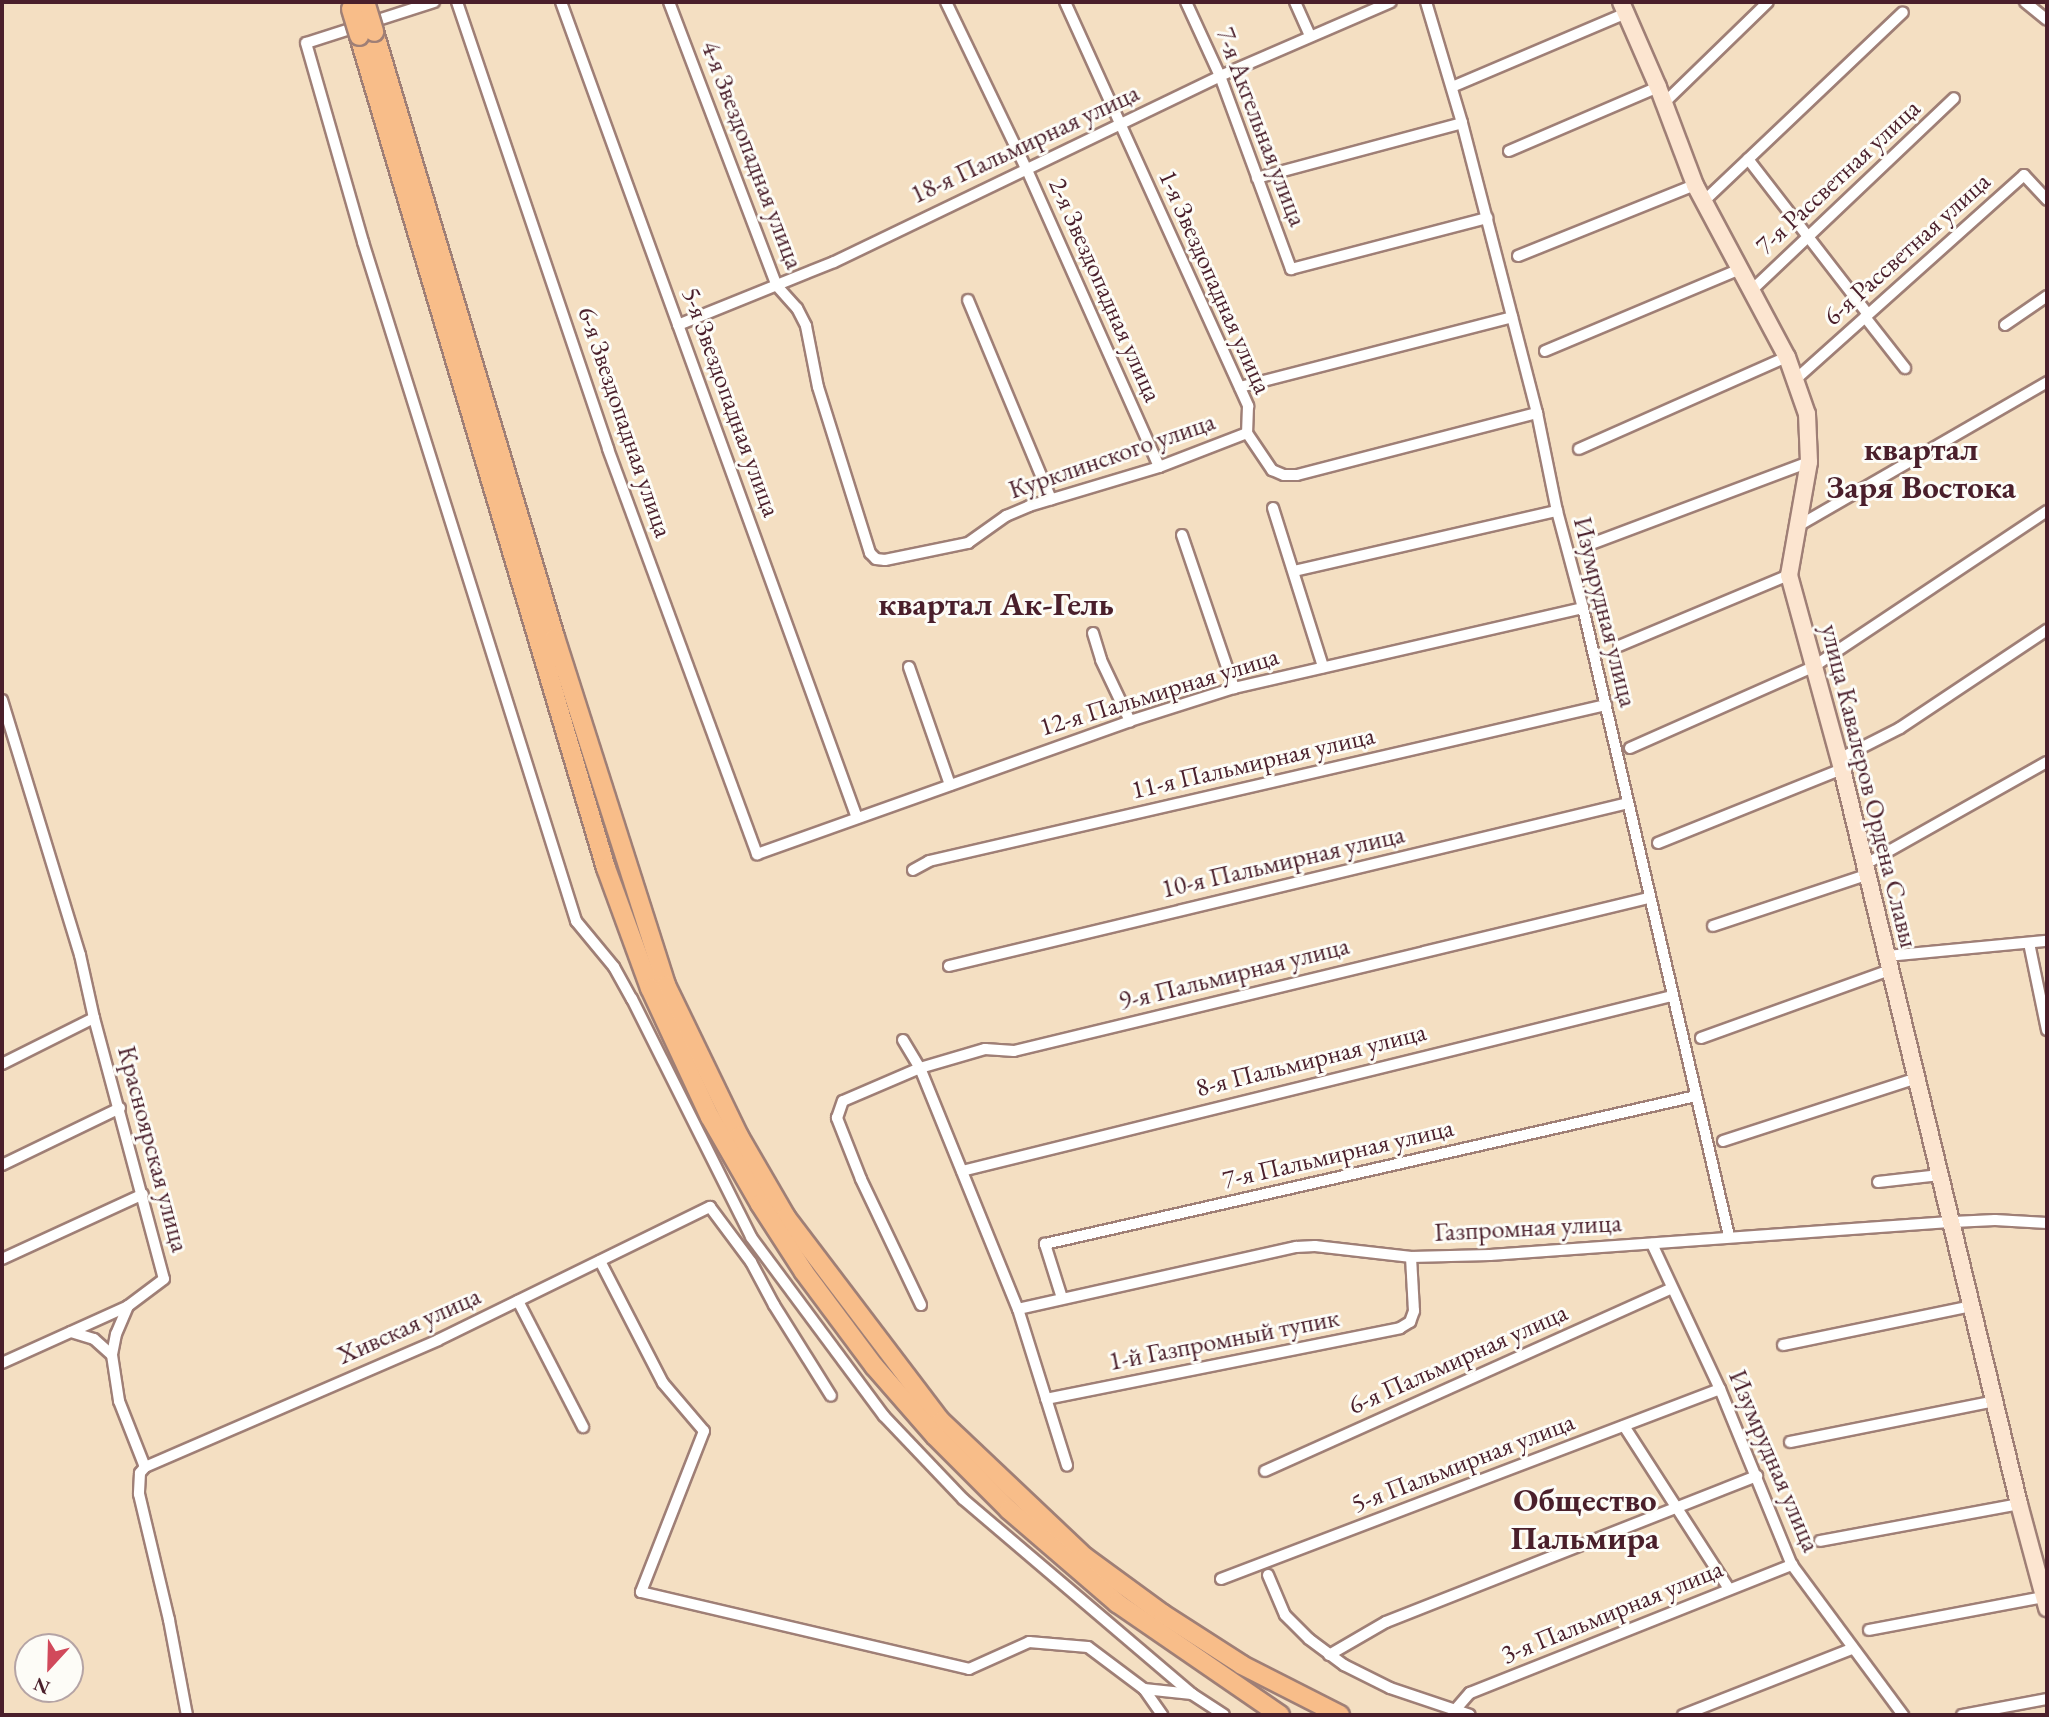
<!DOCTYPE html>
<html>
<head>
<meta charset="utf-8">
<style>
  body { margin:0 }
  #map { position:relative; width:2049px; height:1717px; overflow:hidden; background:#f4dfc2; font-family:"EB Garamond",serif }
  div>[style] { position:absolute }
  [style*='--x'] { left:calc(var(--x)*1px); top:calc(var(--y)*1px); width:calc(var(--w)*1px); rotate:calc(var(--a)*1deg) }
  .roads { filter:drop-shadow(2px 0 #9f7f76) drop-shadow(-2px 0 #9f7f76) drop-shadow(0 2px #9f7f76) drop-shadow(0 -2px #9f7f76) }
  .street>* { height:10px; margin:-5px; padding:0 5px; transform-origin:5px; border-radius:5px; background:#fff }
  .secondary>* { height:16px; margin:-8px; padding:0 8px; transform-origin:8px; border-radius:8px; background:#fce5d0 }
  .primary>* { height:18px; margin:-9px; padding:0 9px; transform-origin:9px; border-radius:9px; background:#f8bd89 }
  .bridges { filter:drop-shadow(2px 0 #9f7f76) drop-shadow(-2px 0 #9f7f76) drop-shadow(0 2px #9f7f76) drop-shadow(0 -2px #9f7f76) }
  .primary-bridge>* { height:18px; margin:-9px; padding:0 9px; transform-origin:9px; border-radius:9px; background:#f8bd89 }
  span { translate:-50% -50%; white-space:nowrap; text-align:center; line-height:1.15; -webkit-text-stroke:6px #fdfcf7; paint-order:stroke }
  .street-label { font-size:26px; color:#4a1f2b }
  .district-label { font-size:33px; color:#4a1f2b; font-weight:700 }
  .frame { position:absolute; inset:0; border:4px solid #4a1f2b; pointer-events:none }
  .north { position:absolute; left:14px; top:1633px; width:70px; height:70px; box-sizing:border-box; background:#fdfcf7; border:2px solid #b5a4a5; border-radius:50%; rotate:202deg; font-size:19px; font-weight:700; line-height:28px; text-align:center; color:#4a1f2b }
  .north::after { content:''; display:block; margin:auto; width:24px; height:32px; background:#d1495b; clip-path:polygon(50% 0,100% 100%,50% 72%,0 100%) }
</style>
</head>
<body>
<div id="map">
  <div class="roads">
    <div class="street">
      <div style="--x:434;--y:2;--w:134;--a:162.2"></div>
      <div style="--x:306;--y:43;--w:207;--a:74"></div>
      <div style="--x:363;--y:242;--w:712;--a:72.58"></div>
      <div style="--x:576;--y:921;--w:60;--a:50.4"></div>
      <div style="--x:614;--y:967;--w:37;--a:61"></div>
      <div style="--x:632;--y:999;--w:266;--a:63.4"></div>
      <div style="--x:751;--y:1237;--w:223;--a:53.4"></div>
      <div style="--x:884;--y:1416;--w:115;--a:46.4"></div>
      <div style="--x:963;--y:1499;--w:301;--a:40.4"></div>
      <div style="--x:457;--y:2;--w:472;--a:71.3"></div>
      <div style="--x:608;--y:449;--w:432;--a:69.8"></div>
      <div style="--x:757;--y:854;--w:396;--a:-19.6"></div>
      <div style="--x:1130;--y:721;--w:109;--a:-17.6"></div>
      <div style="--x:1234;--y:688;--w:358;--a:-12.9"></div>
      <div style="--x:561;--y:2;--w:868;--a:70.06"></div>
      <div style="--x:669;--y:2;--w:304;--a:69.2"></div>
      <div style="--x:777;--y:286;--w:30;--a:48"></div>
      <div style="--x:797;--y:308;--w:20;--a:63"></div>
      <div style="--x:806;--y:326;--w:62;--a:78.9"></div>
      <div style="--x:818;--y:387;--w:174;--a:72.6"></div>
      <div style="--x:870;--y:553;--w:8;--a:45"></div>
      <div style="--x:876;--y:559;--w:9;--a:6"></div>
      <div style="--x:885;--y:560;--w:85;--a:-11.6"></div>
      <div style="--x:968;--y:543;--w:47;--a:-35.4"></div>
      <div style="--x:1006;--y:516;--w:25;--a:-23"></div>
      <div style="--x:1029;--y:506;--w:136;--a:-16.7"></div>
      <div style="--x:1159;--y:467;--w:94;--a:-21.1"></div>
      <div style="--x:946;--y:2;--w:187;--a:64.3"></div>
      <div style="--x:1027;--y:170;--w:325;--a:66"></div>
      <div style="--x:1065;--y:2;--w:444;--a:65.6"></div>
      <div style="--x:1248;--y:406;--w:27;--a:92"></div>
      <div style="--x:1247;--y:433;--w:45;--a:56"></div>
      <div style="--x:1272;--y:470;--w:13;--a:23"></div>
      <div style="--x:1284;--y:475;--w:13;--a:0"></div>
      <div style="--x:1297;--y:475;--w:248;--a:-14.5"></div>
      <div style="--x:1186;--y:2;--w:81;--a:65.3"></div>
      <div style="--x:1220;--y:76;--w:206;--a:69.8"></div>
      <div style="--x:1291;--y:269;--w:203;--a:-14.6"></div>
      <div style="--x:1295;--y:2;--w:37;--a:66"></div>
      <div style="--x:1426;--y:2;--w:126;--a:73.4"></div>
      <div style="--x:1462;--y:123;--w:300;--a:75.5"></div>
      <div style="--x:1537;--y:413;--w:100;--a:78.5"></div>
      <div style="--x:1557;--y:511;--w:100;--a:75"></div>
      <div style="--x:1583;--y:608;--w:645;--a:76.91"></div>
      <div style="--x:2025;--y:2;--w:28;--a:39"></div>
      <div style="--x:1452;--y:87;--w:189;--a:-23"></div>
      <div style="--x:1663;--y:104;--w:146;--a:-44.2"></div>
      <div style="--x:1509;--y:151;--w:162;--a:-23.2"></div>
      <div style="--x:1748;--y:159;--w:196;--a:52.3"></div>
      <div style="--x:1257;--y:178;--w:212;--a:-15"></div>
      <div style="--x:1704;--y:201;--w:274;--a:-43.5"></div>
      <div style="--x:1518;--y:256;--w:191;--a:-21.9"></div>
      <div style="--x:1753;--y:289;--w:277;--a:-43.5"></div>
      <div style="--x:968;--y:300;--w:216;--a:67.4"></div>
      <div style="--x:1865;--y:317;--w:65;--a:51.9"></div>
      <div style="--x:678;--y:325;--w:168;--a:-22"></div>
      <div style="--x:834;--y:262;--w:428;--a:-25.7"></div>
      <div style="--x:1220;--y:76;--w:186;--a:-23.4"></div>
      <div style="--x:2005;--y:325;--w:51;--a:-34.6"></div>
      <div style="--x:1545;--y:351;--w:214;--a:-22.8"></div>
      <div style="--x:1796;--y:379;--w:306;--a:-41.8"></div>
      <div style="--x:2024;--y:175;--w:34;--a:47"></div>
      <div style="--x:1240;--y:387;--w:281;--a:-14.4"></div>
      <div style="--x:1579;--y:449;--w:227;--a:-23.9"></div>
      <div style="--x:1273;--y:508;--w:167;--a:72.5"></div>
      <div style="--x:1798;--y:526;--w:288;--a:-30"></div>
      <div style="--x:1182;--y:535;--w:162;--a:71.2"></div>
      <div style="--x:1591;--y:544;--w:233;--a:-20.6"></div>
      <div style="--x:1294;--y:571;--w:270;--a:-12.9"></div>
      <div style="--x:1093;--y:633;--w:28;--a:73"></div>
      <div style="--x:1101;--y:660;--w:68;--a:64.6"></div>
      <div style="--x:1619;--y:646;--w:184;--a:-22.7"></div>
      <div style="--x:909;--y:667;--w:125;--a:70.8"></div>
      <div style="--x:2;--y:700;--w:267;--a:73"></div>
      <div style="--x:80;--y:955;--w:65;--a:77.5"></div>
      <div style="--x:94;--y:1018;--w:270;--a:75"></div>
      <div style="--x:164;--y:1279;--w:45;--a:143.1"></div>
      <div style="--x:128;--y:1306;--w:30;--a:113"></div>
      <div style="--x:116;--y:1334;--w:21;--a:101"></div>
      <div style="--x:112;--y:1355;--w:47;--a:81.3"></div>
      <div style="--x:119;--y:1401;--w:71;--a:68.5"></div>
      <div style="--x:145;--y:1467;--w:8;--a:130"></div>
      <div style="--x:140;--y:1473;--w:21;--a:93"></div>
      <div style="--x:139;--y:1494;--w:130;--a:76.6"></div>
      <div style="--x:169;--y:1620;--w:97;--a:79.3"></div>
      <div style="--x:1630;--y:748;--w:200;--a:-23.9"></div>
      <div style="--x:1813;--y:667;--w:281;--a:-33.7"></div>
      <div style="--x:1839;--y:759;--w:68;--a:-26.9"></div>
      <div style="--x:1900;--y:728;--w:177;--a:-33.7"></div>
      <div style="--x:1658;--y:843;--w:198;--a:-21.9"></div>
      <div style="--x:1864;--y:865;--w:210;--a:-29.4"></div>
      <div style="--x:913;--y:870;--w:18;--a:-29"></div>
      <div style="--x:929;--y:861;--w:695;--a:-12.98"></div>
      <div style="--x:1713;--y:926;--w:161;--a:-18.4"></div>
      <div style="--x:2029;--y:943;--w:89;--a:78.3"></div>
      <div style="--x:1887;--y:956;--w:161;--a:-5.4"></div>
      <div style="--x:949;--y:966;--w:698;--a:-13.5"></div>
      <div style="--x:1701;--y:1038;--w:201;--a:-19.8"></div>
      <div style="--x:903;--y:1040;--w:33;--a:59"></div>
      <div style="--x:920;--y:1068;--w:260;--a:67.9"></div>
      <div style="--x:1018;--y:1309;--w:164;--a:72.6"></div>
      <div style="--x:2;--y:1064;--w:103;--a:-26.6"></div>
      <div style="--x:1723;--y:1141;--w:204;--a:-18"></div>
      <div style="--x:2;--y:1165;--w:131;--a:-25.8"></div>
      <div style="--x:962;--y:1171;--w:731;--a:-13.85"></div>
      <div style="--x:1878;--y:1182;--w:62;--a:-6.4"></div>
      <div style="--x:1652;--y:1244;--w:160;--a:64.9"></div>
      <div style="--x:1720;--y:1389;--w:190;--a:67.8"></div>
      <div style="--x:1792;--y:1565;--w:187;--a:53.5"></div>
      <div style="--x:2;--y:1259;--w:155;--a:-24.7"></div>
      <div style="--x:600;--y:1261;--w:137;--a:62.7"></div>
      <div style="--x:663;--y:1383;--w:63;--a:49.5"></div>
      <div style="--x:704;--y:1431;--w:173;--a:111.4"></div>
      <div style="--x:641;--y:1592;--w:337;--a:13.2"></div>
      <div style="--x:969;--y:1669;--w:66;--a:-24.2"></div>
      <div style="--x:1029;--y:1642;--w:59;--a:4.8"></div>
      <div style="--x:1088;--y:1647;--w:70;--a:36.9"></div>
      <div style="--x:1144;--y:1689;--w:32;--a:55"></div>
      <div style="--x:1062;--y:1298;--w:57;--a:-107.5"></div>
      <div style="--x:1045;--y:1244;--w:668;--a:-12.81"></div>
      <div style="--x:518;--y:1301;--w:142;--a:62.7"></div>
      <div style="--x:921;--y:1305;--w:140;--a:-115.5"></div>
      <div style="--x:861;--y:1179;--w:66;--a:-111.5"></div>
      <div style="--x:837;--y:1118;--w:18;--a:-71"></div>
      <div style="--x:843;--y:1101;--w:84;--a:-23.2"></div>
      <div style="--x:920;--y:1068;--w:68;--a:-16.3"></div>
      <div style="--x:985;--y:1049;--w:29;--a:4"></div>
      <div style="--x:1014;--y:1051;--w:652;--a:-13.57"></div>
      <div style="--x:1018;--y:1309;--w:285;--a:-12.6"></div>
      <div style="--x:1296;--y:1247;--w:19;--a:-3"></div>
      <div style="--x:1315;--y:1246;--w:97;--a:6.5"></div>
      <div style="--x:1411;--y:1257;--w:79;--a:-1.5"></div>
      <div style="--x:1490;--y:1255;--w:464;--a:-4.1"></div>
      <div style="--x:1953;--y:1222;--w:42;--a:-2.7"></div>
      <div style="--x:1995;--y:1220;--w:52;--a:3.3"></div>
      <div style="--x:71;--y:1332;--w:24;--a:17"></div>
      <div style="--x:94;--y:1339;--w:24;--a:42"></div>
      <div style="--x:1783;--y:1345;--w:192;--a:-11.7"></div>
      <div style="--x:2;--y:1363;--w:138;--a:-24.3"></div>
      <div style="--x:1046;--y:1399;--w:361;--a:-11.3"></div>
      <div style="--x:1400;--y:1328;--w:12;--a:-31"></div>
      <div style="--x:1410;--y:1322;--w:12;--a:-70"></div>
      <div style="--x:1414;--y:1311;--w:54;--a:-93.2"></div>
      <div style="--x:1624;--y:1426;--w:194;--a:57.2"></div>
      <div style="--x:1790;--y:1442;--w:210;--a:-11.3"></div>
      <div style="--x:145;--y:1467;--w:319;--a:-23.4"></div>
      <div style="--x:438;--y:1340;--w:303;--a:-26.1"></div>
      <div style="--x:710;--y:1207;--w:69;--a:53.3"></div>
      <div style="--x:751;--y:1262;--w:49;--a:61.9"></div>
      <div style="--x:774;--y:1305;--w:107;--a:57.9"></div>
      <div style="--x:1265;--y:1471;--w:444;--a:-24.2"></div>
      <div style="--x:1820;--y:1541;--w:202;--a:-10.5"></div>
      <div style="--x:1268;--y:1575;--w:43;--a:67"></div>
      <div style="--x:1285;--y:1615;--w:34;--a:45"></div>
      <div style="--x:1309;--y:1639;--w:44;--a:36.6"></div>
      <div style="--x:1344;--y:1665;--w:51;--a:26.6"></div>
      <div style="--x:1390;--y:1688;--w:84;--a:18.6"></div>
      <div style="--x:1221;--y:1579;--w:534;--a:-20.84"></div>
      <div style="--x:1869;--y:1630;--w:178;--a:-10.7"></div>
      <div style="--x:1329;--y:1655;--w:66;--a:-30.1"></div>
      <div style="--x:1386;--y:1622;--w:399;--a:-21.5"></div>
      <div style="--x:1144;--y:1689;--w:48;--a:5.9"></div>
      <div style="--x:1192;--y:1694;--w:38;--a:33"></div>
      <div style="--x:1455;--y:1710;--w:23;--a:-49"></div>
      <div style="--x:1470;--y:1693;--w:347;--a:-21.7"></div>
      <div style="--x:1683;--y:1715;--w:180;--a:-21.4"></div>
      <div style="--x:1962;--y:1715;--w:86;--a:-10.7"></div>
    </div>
    <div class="secondary">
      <div style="--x:1621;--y:2;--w:93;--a:66.5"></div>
      <div style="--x:1658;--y:87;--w:105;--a:69.3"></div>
      <div style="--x:1695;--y:185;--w:195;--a:61.9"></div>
      <div style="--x:1787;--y:357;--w:60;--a:70.7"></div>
      <div style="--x:1807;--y:414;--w:48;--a:87.6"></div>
      <div style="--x:1809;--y:462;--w:115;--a:100"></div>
      <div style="--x:1789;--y:575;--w:201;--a:74.7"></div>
      <div style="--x:1842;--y:769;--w:756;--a:76.46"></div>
      <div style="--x:2019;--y:1504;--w:108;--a:74.9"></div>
    </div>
    <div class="primary">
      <div style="--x:374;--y:32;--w:631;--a:73.34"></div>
      <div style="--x:555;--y:637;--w:365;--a:72.3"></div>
      <div style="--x:666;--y:985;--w:168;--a:64.2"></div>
      <div style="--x:739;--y:1136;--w:94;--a:59.9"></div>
      <div style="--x:786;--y:1217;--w:256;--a:52.8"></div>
      <div style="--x:941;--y:1421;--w:198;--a:43.4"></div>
      <div style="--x:1085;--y:1557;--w:97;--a:36.2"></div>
      <div style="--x:1163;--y:1614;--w:94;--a:32.8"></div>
      <div style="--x:1242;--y:1665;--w:110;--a:27"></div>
      <div style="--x:359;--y:36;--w:868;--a:73.47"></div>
      <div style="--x:606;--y:868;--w:128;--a:69.9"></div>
      <div style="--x:650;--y:988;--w:142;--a:65.1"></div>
      <div style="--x:710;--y:1117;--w:100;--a:60.1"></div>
      <div style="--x:760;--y:1204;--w:81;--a:57.1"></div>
      <div style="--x:804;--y:1272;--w:117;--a:53.3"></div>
      <div style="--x:874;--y:1366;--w:93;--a:48.9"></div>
      <div style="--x:935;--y:1436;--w:105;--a:45"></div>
      <div style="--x:1009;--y:1510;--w:143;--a:40.7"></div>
      <div style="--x:1117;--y:1603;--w:198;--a:34.5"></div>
    </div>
  </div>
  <div class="bridges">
    <div class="primary-bridge">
      <div style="--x:366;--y:5;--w:28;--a:73"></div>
      <div style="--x:351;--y:9;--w:28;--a:73"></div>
    </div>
  </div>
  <div class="street-label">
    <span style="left:1261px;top:127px;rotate:69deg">7-я Акгельная улица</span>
    <span style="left:1025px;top:144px;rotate:-25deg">18-я Пальмирная улица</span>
    <span style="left:752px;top:155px;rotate:69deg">4-я Звездопадная улица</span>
    <span style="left:1838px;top:177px;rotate:-43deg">7-я Рассветная улица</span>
    <span style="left:1907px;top:249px;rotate:-42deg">6-я Рассветная улица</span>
    <span style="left:1215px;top:282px;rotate:66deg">1-я Звездопадная улица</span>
    <span style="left:1105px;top:290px;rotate:66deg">2-я Звездопадная улица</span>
    <span style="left:731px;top:402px;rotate:70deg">5-я Звездопадная улица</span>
    <span style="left:625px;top:422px;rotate:71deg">6-я Звездопадная улица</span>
    <span style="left:1112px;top:456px;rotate:-19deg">Курклинского улица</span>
    <span style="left:1605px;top:612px;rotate:76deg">Изумрудная улица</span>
    <span style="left:1159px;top:692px;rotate:-17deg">12-я Пальмирная улица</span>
    <span style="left:1253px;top:763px;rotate:-13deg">11-я Пальмирная улица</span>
    <span style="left:1869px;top:786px;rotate:76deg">улица Кавалеров Ордена Славы</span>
    <span style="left:1283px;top:862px;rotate:-13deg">10-я Пальмирная улица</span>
    <span style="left:1234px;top:974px;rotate:-14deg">9-я Пальмирная улица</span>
    <span style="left:1311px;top:1060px;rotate:-14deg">8-я Пальмирная улица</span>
    <span style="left:153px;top:1149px;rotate:75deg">Красноярская улица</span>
    <span style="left:1338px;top:1154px;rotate:-13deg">7-я Пальмирная улица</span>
    <span style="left:1528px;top:1228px;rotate:-3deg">Газпромная улица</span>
    <span style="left:409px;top:1326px;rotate:-24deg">Хивская улица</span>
    <span style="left:1224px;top:1340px;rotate:-11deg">1-й Газпромный тупик</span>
    <span style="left:1458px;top:1359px;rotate:-24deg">6-я Пальмирная улица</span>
    <span style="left:1774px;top:1461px;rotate:67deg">Изумрудная улица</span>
    <span style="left:1463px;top:1463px;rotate:-21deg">5-я Пальмирная улица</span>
    <span style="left:1612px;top:1612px;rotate:-22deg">3-я Пальмирная улица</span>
  </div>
  <div class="district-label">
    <span style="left:1921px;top:468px">квартал<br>Заря Востока</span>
    <span style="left:996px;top:604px">квартал Ак-Гель</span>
    <span style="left:1585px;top:1519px">Общество<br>Пальмира</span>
  </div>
  <div class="frame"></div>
  <div class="north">N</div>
</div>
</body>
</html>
